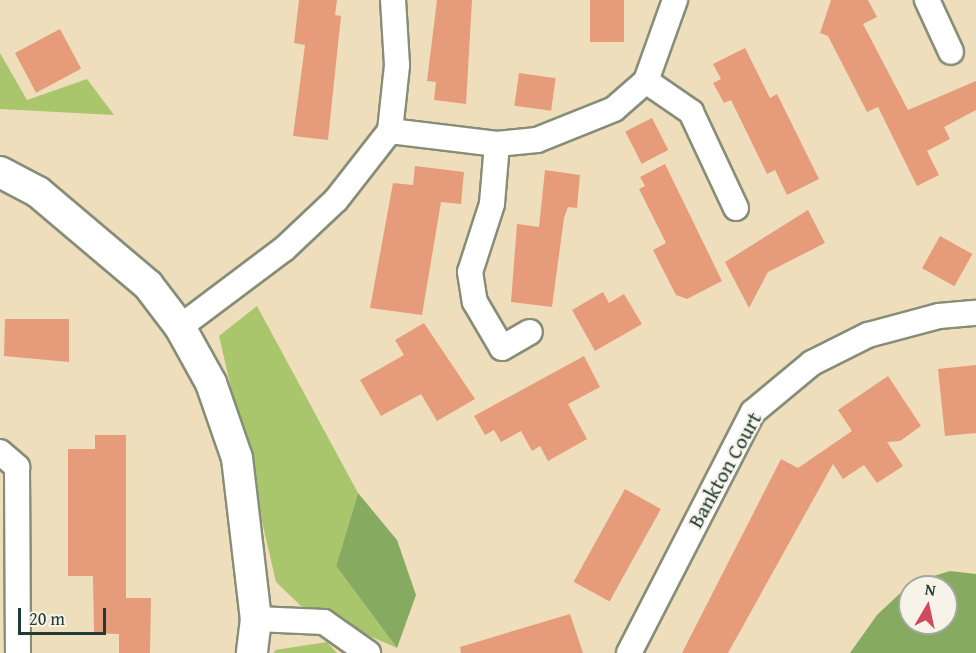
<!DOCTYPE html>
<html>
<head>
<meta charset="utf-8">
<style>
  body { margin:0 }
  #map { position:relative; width:976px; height:653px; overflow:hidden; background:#efdebc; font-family:"Gentium Book Plus",serif }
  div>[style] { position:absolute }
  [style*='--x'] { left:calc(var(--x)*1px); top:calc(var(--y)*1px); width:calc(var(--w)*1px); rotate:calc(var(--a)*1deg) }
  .green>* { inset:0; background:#a9c66d }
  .forest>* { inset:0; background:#86ab60 }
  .building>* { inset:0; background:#e69c7b; transform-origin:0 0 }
  .roads { filter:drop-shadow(2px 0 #878e78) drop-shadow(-2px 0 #878e78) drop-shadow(0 2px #878e78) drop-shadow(0 -2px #878e78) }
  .minor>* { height:24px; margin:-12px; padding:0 12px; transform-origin:12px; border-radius:12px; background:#fff }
  .tertiary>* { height:30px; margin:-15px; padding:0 15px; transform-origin:15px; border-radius:15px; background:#fff }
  span { translate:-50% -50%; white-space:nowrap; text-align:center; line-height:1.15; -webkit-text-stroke:4.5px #f7f3e8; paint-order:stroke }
  .street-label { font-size:21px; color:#1f3d34 }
  .north { position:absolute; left:898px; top:575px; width:60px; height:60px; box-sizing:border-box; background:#f7f3e8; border:2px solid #a1aaa0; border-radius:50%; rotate:9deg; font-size:16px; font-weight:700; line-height:24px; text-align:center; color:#1f3d34 }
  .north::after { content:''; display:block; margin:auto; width:21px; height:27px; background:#d1495b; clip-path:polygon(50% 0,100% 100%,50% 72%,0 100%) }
  .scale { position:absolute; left:18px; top:608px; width:88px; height:27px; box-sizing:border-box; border:3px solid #1f3d34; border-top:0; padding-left:8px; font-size:18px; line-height:21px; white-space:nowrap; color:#1f3d34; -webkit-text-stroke:4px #f7f3e8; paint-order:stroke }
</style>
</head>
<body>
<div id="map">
  <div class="green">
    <div style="clip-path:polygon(0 53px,27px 100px,87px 79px,114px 115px,0 109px)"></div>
    <div style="clip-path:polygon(257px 306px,358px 493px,336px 566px,397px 648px,301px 606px,276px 582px,219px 336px)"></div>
    <div style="clip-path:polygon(327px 642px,337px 653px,274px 653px,275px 650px)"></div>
  </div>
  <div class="forest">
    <div style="clip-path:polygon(358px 493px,397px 540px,416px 595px,397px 648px,336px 566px)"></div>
    <div style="clip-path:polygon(evenodd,950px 571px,976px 574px,976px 653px,850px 653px,877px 615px,911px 583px,950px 571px,910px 587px,946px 587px,946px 623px,910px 623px,910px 587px)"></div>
  </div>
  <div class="building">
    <div style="clip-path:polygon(299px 0,337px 0,335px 15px,341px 16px,328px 140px,293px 136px,305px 45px,294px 43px)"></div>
    <div style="clip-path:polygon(437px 0,472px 0,466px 104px,434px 100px,436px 82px,427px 81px)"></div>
    <div style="left:590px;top:0;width:34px;height:42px"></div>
    <div style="clip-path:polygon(831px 0,868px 0,877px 17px,863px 24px,908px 110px,976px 81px,976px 110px,944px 127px,950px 139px,927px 151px,939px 175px,917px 186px,878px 107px,867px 112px,828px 36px,820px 33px)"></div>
    <div style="left:60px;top:29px;width:45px;height:51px;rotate:62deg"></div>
    <div style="clip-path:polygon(745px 48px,770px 98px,777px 94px,819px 179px,787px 195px,775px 170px,767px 174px,731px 100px,724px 103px,713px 83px,721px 79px,713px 64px)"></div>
    <div style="left:519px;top:73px;width:37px;height:33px;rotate:8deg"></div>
    <div style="left:652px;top:118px;width:36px;height:30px;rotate:63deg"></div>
    <div style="clip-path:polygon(665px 164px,722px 281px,687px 299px,676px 295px,653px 250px,666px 243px,639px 189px,645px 186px,640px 177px)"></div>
    <div style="clip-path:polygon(415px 166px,464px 172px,461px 204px,441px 202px,422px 315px,370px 308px,393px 183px,413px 185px)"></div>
    <div style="clip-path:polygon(545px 170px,580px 175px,577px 208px,568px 207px,564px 218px,552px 307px,511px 302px,517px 224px,539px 227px)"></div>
    <div style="clip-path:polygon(808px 210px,825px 243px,768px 272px,749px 308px,725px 262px)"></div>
    <div style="left:940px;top:236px;width:37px;height:37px;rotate:29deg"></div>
    <div style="clip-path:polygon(603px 292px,609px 303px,624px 294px,642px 324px,595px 351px,572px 310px)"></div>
    <div style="clip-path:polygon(5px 319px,69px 319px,69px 362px,4px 356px)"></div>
    <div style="clip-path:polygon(424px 323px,475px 399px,437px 421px,421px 394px,381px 416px,360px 380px,404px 355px,395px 340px)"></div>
    <div style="clip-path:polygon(584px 356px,600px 387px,568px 404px,587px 439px,548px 461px,540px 446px,532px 451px,521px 431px,501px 442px,494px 430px,485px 435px,474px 416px)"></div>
    <div style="clip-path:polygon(976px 365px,976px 433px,945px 436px,938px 369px)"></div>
    <div style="clip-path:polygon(888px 376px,921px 426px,900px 441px,887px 442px,903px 466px,877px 483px,864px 465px,843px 479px,833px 464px,728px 653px,682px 653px,781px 459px,798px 468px,852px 431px,838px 410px)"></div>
    <div style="clip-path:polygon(95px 435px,126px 435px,126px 598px,151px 598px,150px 653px,119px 653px,119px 634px,94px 633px,93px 576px,68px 576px,68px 449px,95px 449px)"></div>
    <div style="left:625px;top:489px;width:41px;height:106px;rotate:29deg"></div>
    <div style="clip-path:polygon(570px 614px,583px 653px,461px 653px,460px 647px)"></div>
  </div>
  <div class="roads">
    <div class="minor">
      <div style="--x:927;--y:0;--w:57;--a:65.2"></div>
      <div style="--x:646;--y:81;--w:55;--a:34.6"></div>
      <div style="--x:691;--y:112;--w:106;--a:64.9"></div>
      <div style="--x:390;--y:131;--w:108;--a:6.9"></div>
      <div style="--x:497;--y:144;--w:40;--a:-5.7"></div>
      <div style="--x:537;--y:140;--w:83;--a:-21.9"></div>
      <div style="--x:614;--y:109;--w:43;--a:-41.2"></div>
      <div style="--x:646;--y:81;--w:86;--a:-70.3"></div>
      <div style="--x:497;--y:144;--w:60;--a:94.8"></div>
      <div style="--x:492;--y:204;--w:71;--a:107.9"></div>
      <div style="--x:470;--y:272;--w:30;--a:81"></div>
      <div style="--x:475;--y:302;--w:53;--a:59.6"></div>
      <div style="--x:502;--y:348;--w:32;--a:-30"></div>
      <div style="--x:180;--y:327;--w:130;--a:-36.9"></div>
      <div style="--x:284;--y:249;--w:71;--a:-43.3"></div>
      <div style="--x:336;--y:200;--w:88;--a:-52"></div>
      <div style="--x:390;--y:131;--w:66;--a:-83.9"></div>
      <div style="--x:397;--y:65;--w:65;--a:-93.5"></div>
      <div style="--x:0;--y:452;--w:23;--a:41"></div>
      <div style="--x:17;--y:467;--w:186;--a:89.7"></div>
      <div style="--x:256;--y:619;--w:68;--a:2.5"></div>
      <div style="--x:324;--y:622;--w:54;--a:35.2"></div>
      <div style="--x:629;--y:653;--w:271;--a:-62.8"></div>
      <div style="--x:753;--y:412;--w:77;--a:-39.7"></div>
      <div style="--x:812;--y:363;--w:63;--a:-26.6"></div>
      <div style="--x:868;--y:335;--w:73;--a:-15"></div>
      <div style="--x:939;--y:316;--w:37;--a:-5"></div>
    </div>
    <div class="tertiary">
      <div style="--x:0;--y:172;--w:43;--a:27.8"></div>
      <div style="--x:38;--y:192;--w:144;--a:40.2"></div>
      <div style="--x:148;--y:285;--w:53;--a:52.7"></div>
      <div style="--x:180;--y:327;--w:64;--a:61"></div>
      <div style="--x:211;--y:383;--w:79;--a:70.9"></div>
      <div style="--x:237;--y:458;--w:162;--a:83.3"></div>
      <div style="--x:256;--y:619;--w:34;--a:97"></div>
    </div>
  </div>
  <div class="street-label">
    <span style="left:725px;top:470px;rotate:-61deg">Bankton Court</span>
  </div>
  <div class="north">N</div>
  <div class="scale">20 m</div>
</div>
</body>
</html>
